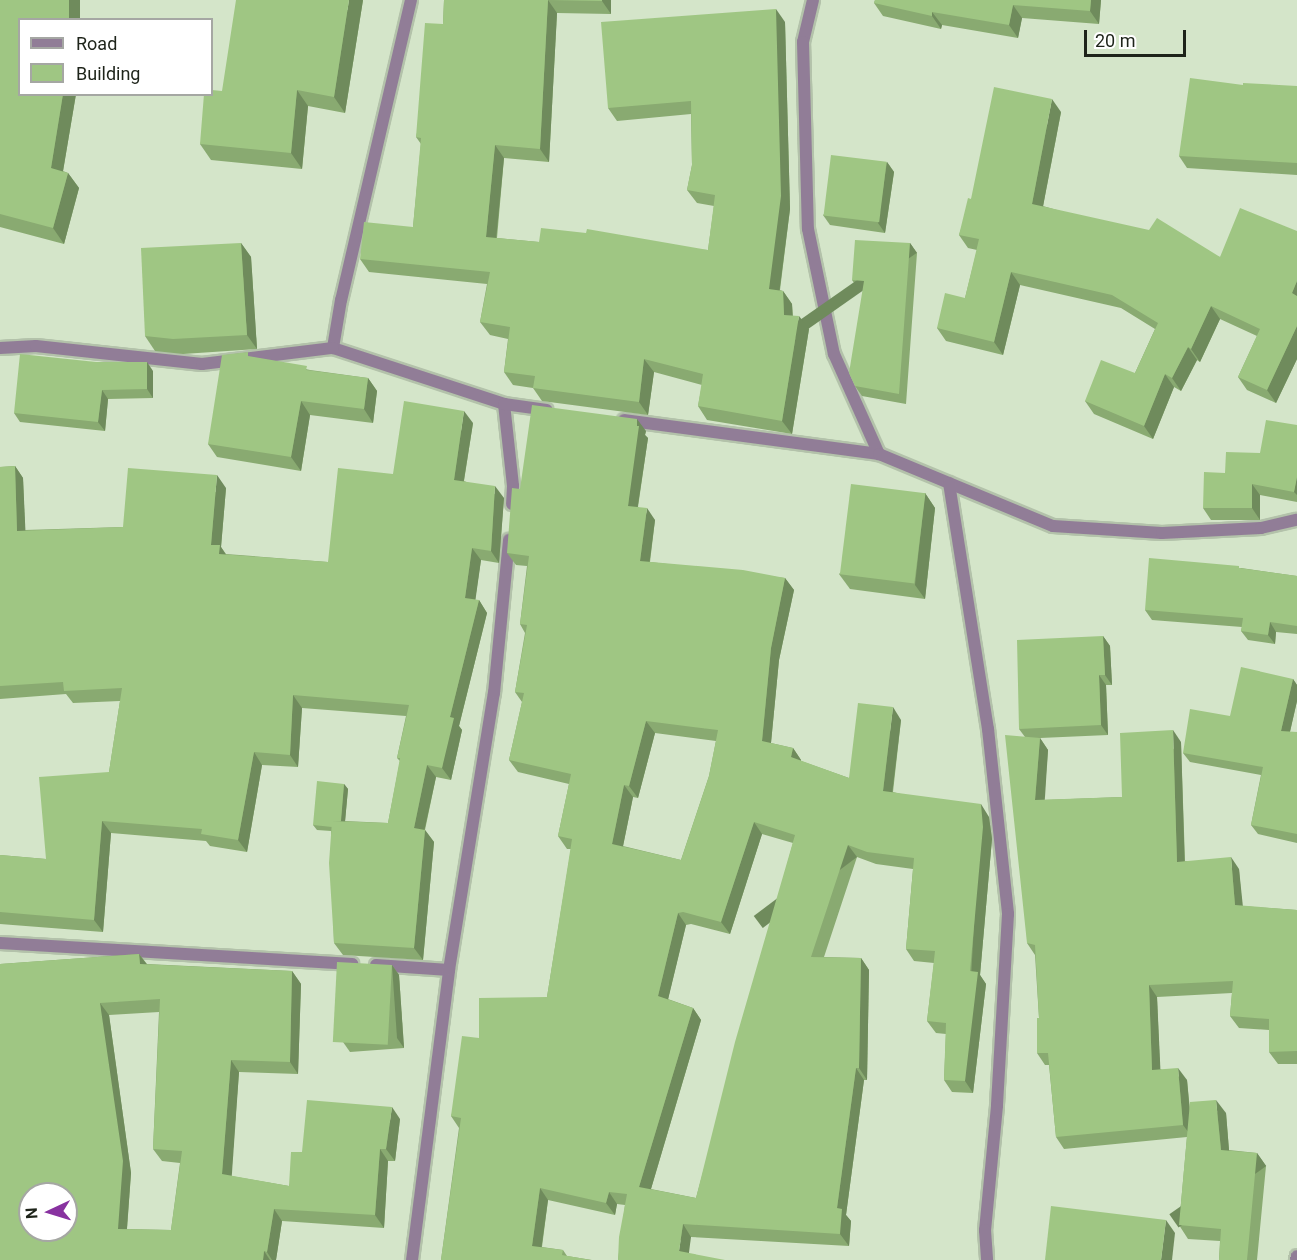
<!DOCTYPE html>
<html>
<head>
<meta charset="utf-8">
<style>
  body { margin:0 }
  #map { position:relative; width:1297px; height:1260px; overflow:hidden; background:#d4e5c9; font-family:Roboto,sans-serif }
  div>[style] { position:absolute }
  [style*='--x'] { left:calc(var(--x)*1px); top:calc(var(--y)*1px); width:calc(var(--w)*1px); rotate:calc(var(--a)*1deg) }
  .roads { filter:drop-shadow(2px 0 #b3c2aa) drop-shadow(-2px 0 #b3c2aa) drop-shadow(0 2px #b3c2aa) drop-shadow(0 -2px #b3c2aa) }
  .minor>* { height:12px; margin:-6px; padding:0 6px; transform-origin:6px; border-radius:6px; background:#917d97 }
  .wall>* { inset:0; background:#89aa71 }
  .shaded-wall>* { inset:0; background:#6f8b5c; transform-origin:0 0 }
  .building>* { inset:0; background:#9fc683; transform-origin:0 0 }
  span { translate:-50% -50%; white-space:nowrap; text-align:center; line-height:1.15; -webkit-text-stroke:4.5px #fff; paint-order:stroke }
  .legend { position:absolute; left:18px; top:18px; width:195px; height:78px; box-sizing:border-box; background:#fff; border:2px solid #a5a7a3; margin:0; padding:8px 10px; list-style:none; font-size:18px; color:#1e241a }
  .legend li { display:flex; align-items:center; gap:12px; height:30px }
  .legend b { width:30px; border:2px solid #a5a7a3 }
  .north { position:absolute; left:18px; top:1182px; width:60px; height:60px; box-sizing:border-box; background:#fff; border:2px solid #a5a7a3; border-radius:50%; rotate:266deg; font-size:16px; font-weight:700; line-height:24px; text-align:center; color:#1e241a }
  .north::after { content:''; display:block; margin:auto; width:21px; height:27px; background:#8832a0; clip-path:polygon(50% 0,100% 100%,50% 72%,0 100%) }
  .scale { position:absolute; left:1084px; top:30px; width:102px; height:27px; box-sizing:border-box; border:3px solid #1e241a; border-top:0; padding-left:8px; font-size:18px; line-height:21px; white-space:nowrap; color:#1e241a; -webkit-text-stroke:4px #fff; paint-order:stroke }
</style>
</head>
<body>
<div id="map">
  <div class="roads">
    <div class="minor">
      <div style="--x:411;--y:0;--w:308;--a:103.1"></div>
      <div style="--x:341;--y:300;--w:49;--a:99.5"></div>
      <div style="--x:333;--y:348;--w:180;--a:18.1"></div>
      <div style="--x:504;--y:404;--w:82;--a:83.7"></div>
      <div style="--x:513;--y:486;--w:18;--a:93"></div>
      <div style="--x:813;--y:0;--w:43;--a:103.4"></div>
      <div style="--x:803;--y:42;--w:187;--a:88.5"></div>
      <div style="--x:808;--y:229;--w:128;--a:78.3"></div>
      <div style="--x:834;--y:354;--w:110;--a:65.8"></div>
      <div style="--x:0;--y:348;--w:36;--a:-3"></div>
      <div style="--x:36;--y:346;--w:167;--a:6.2"></div>
      <div style="--x:202;--y:364;--w:132;--a:-7"></div>
      <div style="--x:504;--y:404;--w:43;--a:7.9"></div>
      <div style="--x:624;--y:420;--w:257;--a:7.6"></div>
      <div style="--x:879;--y:454;--w:188;--a:22.5"></div>
      <div style="--x:1053;--y:526;--w:109;--a:3.7"></div>
      <div style="--x:1162;--y:533;--w:99;--a:-2.9"></div>
      <div style="--x:1261;--y:528;--w:37;--a:-13"></div>
      <div style="--x:949;--y:483;--w:249;--a:81"></div>
      <div style="--x:988;--y:729;--w:186;--a:83.8"></div>
      <div style="--x:1008;--y:914;--w:192;--a:93.3"></div>
      <div style="--x:997;--y:1106;--w:125;--a:95.5"></div>
      <div style="--x:985;--y:1230;--w:30;--a:86"></div>
      <div style="--x:0;--y:943;--w:353;--a:3.4"></div>
      <div style="--x:376;--y:965;--w:73;--a:3.9"></div>
      <div style="--x:412;--y:1260;--w:292;--a:-82.7"></div>
      <div style="--x:449;--y:970;--w:281;--a:-80.8"></div>
      <div style="--x:494;--y:693;--w:154;--a:-84.4"></div>
      <div style="--x:1296;--y:1260;--w:4;--a:-76"></div>
    </div>
  </div>
  <div class="wall">
    <div style="clip-path:polygon(0 0,20px 94px,76px 94px,63px 171px,68px 173px,79px 188px,64px 244px,0 227px)"></div>
    <div style="clip-path:polygon(363px 0,345px 113px,308px 106px,302px 169px,211px 160px,200px 144px,222px 91px)"></div>
    <div style="clip-path:polygon(444px 0,611px 0,611px 14px,557px 13px,549px 162px,504px 158px,497px 238px,539px 242px,708px 250px,714px 206px,697px 203px,687px 190px,692px 165px,691px 114px,617px 121px,608px 108px,785px 22px,790px 209px,780px 290px,783px 291px,792px 304px,793px 316px,809px 329px,792px 434px,707px 420px,698px 406px,702px 385px,654px 372px,648px 415px,542px 401px,533px 388px,513px 385px,504px 372px,508px 339px,490px 335px,480px 322px,487px 284px,369px 272px,360px 259px,413px 227px,421px 144px,416px 137px,443px 24px)"></div>
    <div style="clip-path:polygon(875px 0,1101px 0,1099px 24px,1022px 18px,1018px 38px,942px 25px,941px 29px,883px 16px,874px 3px)"></div>
    <div style="clip-path:polygon(1297px 86px,1297px 175px,1187px 168px,1179px 156px)"></div>
    <div style="clip-path:polygon(1061px 112px,1043px 206px,1220px 257px,1297px 231px,1297px 359px,1276px 403px,1247px 390px,1238px 377px,1257px 336px,1220px 319px,1200px 362px,1197px 360px,1181px 391px,1174px 387px,1153px 439px,1094px 414px,1085px 401px,1135px 373px,1155px 329px,1121px 308px,1020px 285px,1003px 355px,946px 341px,937px 328px,965px 298px,977px 250px,968px 248px,959px 235px,971px 199px)"></div>
    <div style="clip-path:polygon(887px 162px,894px 172px,885px 233px,830px 225px,823px 215px)"></div>
    <div style="clip-path:polygon(241px 243px,251px 257px,257px 349px,183px 354px,155px 351px,145px 336px)"></div>
    <div style="clip-path:polygon(910px 243px,917px 253px,906px 404px,862px 396px,855px 386px,863px 290px,859px 290px,852px 280px)"></div>
    <div style="clip-path:polygon(252px 357px,310px 370px,368px 378px,377px 391px,373px 423px,310px 415px,301px 471px,217px 457px,208px 444px)"></div>
    <div style="clip-path:polygon(153px 371px,153px 398px,108px 399px,105px 431px,20px 422px,14px 413px)"></div>
    <div style="clip-path:polygon(473px 423px,464px 481px,504px 498px,499px 563px,481px 560px,475px 600px,479px 600px,487px 613px,459px 726px,462px 730px,451px 780px,436px 777px,425px 830px,434px 842px,423px 960px,343px 955px,334px 943px,331px 831px,317px 830px,313px 825px,344px 784px,348px 789px,345px 821px,388px 823px,400px 761px,397px 758px,406px 716px,302px 708px,298px 767px,262px 765px,247px 852px,210px 846px,206px 841px,111px 833px,103px 932px,0 924px,0 855px,46px 859px,109px 772px,120px 701px,73px 703px,66px 694px,0 699px,0 467px,15px 466px,23px 478px,25px 530px,123px 527px,226px 488px,221px 547px,226px 554px,328px 562px,393px 474px)"></div>
    <div style="clip-path:polygon(1297px 425px,1297px 502px,1260px 495px,1260px 520px,1211px 520px,1203px 508px,1225px 473px,1260px 453px)"></div>
    <div style="clip-path:polygon(evenodd,646px 431px,645px 435px,648px 438px,638px 507px,655px 520px,650px 562px,785px 578px,794px 590px,779px 660px,771px 743px,793px 748px,801px 760px,801px 761px,849px 778px,901px 720px,893px 792px,989px 817px,992px 839px,980px 975px,986px 984px,973px 1093px,952px 1092px,944px 1080px,946px 1034px,936px 1033px,927px 1021px,934px 963px,914px 961px,906px 949px,913px 869px,876px 864px,857px 857px,824px 957px,861px 958px,869px 970px,867px 1080px,864px 1080px,846px 1215px,851px 1221px,849px 1246px,691px 1237px,618px 1260px,625px 1205px,617px 1204px,615px 1215px,548px 1200px,542px 1247px,563px 1250px,567px 1256px,592px 1260px,441px 1260px,459px 1128px,451px 1116px,479px 1038px,547px 997px,571px 849px,567px 849px,558px 836px,569px 784px,518px 772px,509px 760px,522px 702px,515px 692px,525px 633px,520px 624px,527px 566px,516px 565px,507px 553px,520px 489px,646px 431px,655px 733px,716px 741px,709px 776px,681px 860px,623px 846px,633px 797px,638px 798px,655px 733px,646px 431px,762px 834px,793px 843px,696px 1198px,651px 1189px,701px 1020px,693px 1008px,668px 999px,686px 925px,691px 924px,730px 934px,762px 834px)"></div>
    <div style="clip-path:polygon(925px 493px,935px 508px,925px 599px,850px 589px,839px 574px)"></div>
    <div style="clip-path:polygon(1241px 568px,1297px 576px,1297px 634px,1276px 632px,1275px 644px,1248px 640px,1241px 631px,1242px 627px,1152px 620px,1145px 610px)"></div>
    <div style="clip-path:polygon(1103px 636px,1110px 646px,1112px 685px,1106px 685px,1108px 735px,1040px 738px,1048px 750px,1044px 800px,1122px 797px,1181px 742px,1185px 861px,1239px 869px,1242px 906px,1297px 910px,1297px 1064px,1278px 1064px,1269px 1052px,1269px 1030px,1239px 1028px,1230px 1016px,1232px 993px,1157px 997px,1160px 1069px,1187px 1080px,1190px 1110px,1226px 1113px,1229px 1150px,1257px 1153px,1266px 1166px,1257px 1260px,1219px 1260px,1220px 1241px,1188px 1239px,1179px 1225px,1187px 1137px,1064px 1149px,1056px 1137px,1049px 1065px,1045px 1065px,1037px 1053px,1039px 1018px,1035px 955px,1027px 943px,1025px 737px,1019px 729px)"></div>
    <div style="clip-path:polygon(1293px 679px,1297px 685px,1297px 701px,1290px 732px,1297px 732px,1297px 843px,1258px 834px,1251px 825px,1261px 775px,1190px 762px,1183px 753px,1230px 716px)"></div>
    <div style="clip-path:polygon(evenodd,139px 954px,147px 964px,292px 971px,301px 984px,298px 1074px,239px 1072px,231px 1176px,289px 1186px,302px 1152px,400px 1119px,395px 1161px,388px 1161px,384px 1228px,282px 1221px,276px 1260px,0 1260px,0 964px,139px 954px,159px 1012px,153px 1149px,162px 1161px,180px 1163px,171px 1230px,127px 1229px,131px 1173px,109px 1015px,159px 1012px)"></div>
    <div style="clip-path:polygon(392px 965px,399px 975px,404px 1048px,350px 1052px,343px 1042px)"></div>
  </div>
  <div class="shaded-wall">
    <div style="left:69px;top:0;width:11px;height:20px"></div>
    <div style="clip-path:polygon(349px 0,363px 0,345px 113px,334px 97px)"></div>
    <div style="clip-path:polygon(548px 0,557px 13px,549px 162px,540px 149px)"></div>
    <div style="clip-path:polygon(602px 0,611px 0,611px 14px,602px 1px)"></div>
    <div style="clip-path:polygon(1091px 0,1101px 0,1099px 24px,1090px 11px)"></div>
    <div style="clip-path:polygon(1013px 5px,1022px 18px,1018px 38px,1009px 25px)"></div>
    <div style="clip-path:polygon(776px 9px,785px 22px,790px 209px,778px 302px,769px 289px)"></div>
    <div style="clip-path:polygon(932px 12px,942px 25px,941px 29px,932px 16px)"></div>
    <div style="clip-path:polygon(297px 90px,308px 106px,302px 169px,291px 153px)"></div>
    <div style="clip-path:polygon(63px 94px,76px 94px,61px 183px,51px 168px)"></div>
    <div style="clip-path:polygon(1052px 99px,1061px 112px,1041px 217px,1032px 204px)"></div>
    <div style="clip-path:polygon(495px 145px,504px 158px,495px 250px,486px 237px)"></div>
    <div style="clip-path:polygon(887px 162px,894px 172px,885px 233px,878px 223px)"></div>
    <div style="clip-path:polygon(68px 173px,79px 188px,64px 244px,53px 228px)"></div>
    <div style="clip-path:polygon(241px 243px,251px 257px,257px 349px,247px 335px)"></div>
    <div style="left:910px;top:243px;width:12px;height:151px;rotate:55deg"></div>
    <div style="clip-path:polygon(1011px 272px,1020px 285px,1003px 355px,994px 342px)"></div>
    <div style="clip-path:polygon(1297px 281px,1297px 300px,1292px 293px)"></div>
    <div style="clip-path:polygon(783px 291px,792px 304px,793px 328px,784px 315px)"></div>
    <div style="clip-path:polygon(1211px 306px,1220px 319px,1200px 362px,1191px 349px)"></div>
    <div style="clip-path:polygon(799px 316px,809px 329px,792px 434px,782px 421px)"></div>
    <div style="clip-path:polygon(1297px 326px,1297px 359px,1276px 403px,1267px 390px)"></div>
    <div style="clip-path:polygon(1188px 347px,1197px 360px,1181px 391px,1172px 378px)"></div>
    <div style="clip-path:polygon(644px 359px,654px 372px,648px 415px,639px 402px)"></div>
    <div style="clip-path:polygon(147px 362px,153px 371px,153px 398px,147px 389px)"></div>
    <div style="clip-path:polygon(1165px 374px,1174px 387px,1153px 439px,1144px 426px)"></div>
    <div style="clip-path:polygon(368px 378px,377px 391px,373px 423px,364px 409px)"></div>
    <div style="clip-path:polygon(102px 390px,108px 399px,105px 431px,98px 422px)"></div>
    <div style="clip-path:polygon(301px 401px,310px 415px,301px 471px,291px 457px)"></div>
    <div style="clip-path:polygon(464px 411px,473px 423px,462px 492px,454px 480px)"></div>
    <div style="clip-path:polygon(637px 419px,646px 431px,645px 435px,648px 438px,636px 518px,628px 506px)"></div>
    <div style="clip-path:polygon(15px 466px,23px 478px,26px 543px,17px 531px)"></div>
    <div style="clip-path:polygon(217px 475px,226px 488px,221px 547px,228px 558px,227px 566px,211px 545px)"></div>
    <div style="clip-path:polygon(1297px 477px,1297px 495px,1294px 492px)"></div>
    <div style="clip-path:polygon(1252px 484px,1260px 495px,1260px 520px,1252px 508px)"></div>
    <div style="clip-path:polygon(495px 486px,504px 498px,499px 563px,491px 551px)"></div>
    <div style="clip-path:polygon(925px 493px,935px 508px,925px 599px,915px 585px)"></div>
    <div style="clip-path:polygon(647px 508px,655px 520px,648px 574px,640px 561px)"></div>
    <div style="clip-path:polygon(472px 548px,481px 560px,474px 610px,465px 598px)"></div>
    <div style="clip-path:polygon(785px 578px,794px 590px,779px 660px,770px 753px,762px 741px,771px 648px)"></div>
    <div style="clip-path:polygon(479px 600px,487px 613px,459px 726px,462px 730px,451px 780px,442px 768px,450px 717px)"></div>
    <div style="clip-path:polygon(1270px 622px,1276px 632px,1275px 644px,1268px 635px)"></div>
    <div style="clip-path:polygon(1103px 636px,1110px 646px,1112px 685px,1105px 675px)"></div>
    <div style="clip-path:polygon(1099px 675px,1106px 685px,1108px 735px,1101px 725px)"></div>
    <div style="clip-path:polygon(1293px 679px,1297px 685px,1297px 701px,1288px 740px,1281px 731px)"></div>
    <div style="clip-path:polygon(293px 695px,302px 708px,298px 767px,290px 755px)"></div>
    <div style="clip-path:polygon(893px 707px,901px 720px,891px 803px,883px 791px)"></div>
    <div style="clip-path:polygon(646px 721px,655px 733px,638px 798px,629px 786px)"></div>
    <div style="clip-path:polygon(1173px 730px,1181px 742px,1185px 874px,1177px 862px)"></div>
    <div style="clip-path:polygon(1040px 738px,1048px 750px,1044px 812px,1035px 800px)"></div>
    <div style="clip-path:polygon(793px 748px,801px 760px,799px 770px,791px 757px)"></div>
    <div style="clip-path:polygon(254px 752px,262px 765px,247px 852px,238px 840px)"></div>
    <div style="clip-path:polygon(427px 765px,436px 777px,422px 841px,414px 828px)"></div>
    <div style="clip-path:polygon(344px 784px,348px 789px,344px 833px,340px 828px)"></div>
    <div style="clip-path:polygon(624px 785px,633px 797px,621px 856px,612px 844px)"></div>
    <div style="clip-path:polygon(981px 804px,989px 817px,992px 839px,980px 975px,986px 984px,973px 1093px,965px 1081px)"></div>
    <div style="clip-path:polygon(102px 821px,111px 833px,103px 932px,94px 920px)"></div>
    <div style="clip-path:polygon(754px 822px,762px 834px,730px 934px,721px 922px)"></div>
    <div style="clip-path:polygon(425px 830px,434px 842px,423px 960px,414px 948px)"></div>
    <div style="left:848px;top:845px;width:15px;height:118px;rotate:53deg"></div>
    <div style="clip-path:polygon(1231px 857px,1239px 869px,1244px 917px,1235px 905px)"></div>
    <div style="clip-path:polygon(678px 913px,686px 925px,666px 1008px,658px 996px)"></div>
    <div style="clip-path:polygon(139px 954px,148px 966px,140px 964px)"></div>
    <div style="clip-path:polygon(861px 958px,869px 970px,867px 1080px,859px 1068px)"></div>
    <div style="clip-path:polygon(392px 965px,399px 975px,404px 1048px,397px 1038px)"></div>
    <div style="clip-path:polygon(292px 971px,301px 984px,298px 1074px,290px 1062px)"></div>
    <div style="clip-path:polygon(1149px 985px,1157px 997px,1161px 1082px,1152px 1070px)"></div>
    <div style="clip-path:polygon(100px 1003px,109px 1015px,131px 1173px,126px 1241px,118px 1229px)"></div>
    <div style="clip-path:polygon(693px 1008px,701px 1020px,648px 1199px,639px 1187px)"></div>
    <div style="clip-path:polygon(231px 1060px,239px 1072px,231px 1187px,222px 1174px)"></div>
    <div style="clip-path:polygon(856px 1068px,864px 1080px,846px 1215px,851px 1221px,849px 1246px,840px 1234px,837px 1208px)"></div>
    <div style="clip-path:polygon(1178px 1068px,1187px 1080px,1192px 1137px,1183px 1125px)"></div>
    <div style="clip-path:polygon(1216px 1100px,1226px 1113px,1230px 1163px,1221px 1150px)"></div>
    <div style="clip-path:polygon(392px 1107px,400px 1119px,395px 1161px,386px 1149px)"></div>
    <div style="clip-path:polygon(380px 1149px,388px 1161px,384px 1228px,375px 1215px)"></div>
    <div style="left:1257px;top:1153px;width:16px;height:107px;rotate:55deg"></div>
    <div style="clip-path:polygon(540px 1188px,548px 1200px,540px 1258px,532px 1246px)"></div>
    <div style="clip-path:polygon(609px 1192px,617px 1204px,615px 1215px,606px 1203px)"></div>
    <div style="clip-path:polygon(274px 1209px,282px 1221px,276px 1260px,272px 1260px,267px 1252px)"></div>
    <div style="clip-path:polygon(1166px 1220px,1175px 1233px,1172px 1260px,1161px 1260px)"></div>
    <div style="clip-path:polygon(683px 1224px,691px 1237px,688px 1260px,679px 1251px)"></div>
    <div style="clip-path:polygon(264px 1251px,270px 1260px,263px 1260px)"></div>
  </div>
  <div class="building">
    <div style="clip-path:polygon(0 0,69px 0,69px 20px,20px 20px,20px 94px,63px 94px,51px 168px,68px 173px,53px 228px,0 214px)"></div>
    <div style="clip-path:polygon(236px 0,349px 0,334px 97px,297px 90px,291px 153px,200px 144px,204px 94px,212px 94px,212px 90px,222px 91px)"></div>
    <div style="clip-path:polygon(444px 0,602px 0,602px 1px,548px 0,540px 149px,495px 145px,486px 237px,539px 242px,541px 228px,586px 233px,587px 229px,708px 250px,715px 195px,687px 190px,692px 165px,691px 101px,608px 108px,601px 22px,776px 9px,781px 196px,769px 289px,783px 291px,784px 315px,799px 316px,782px 421px,698px 406px,703px 374px,644px 359px,639px 402px,533px 388px,535px 376px,504px 372px,510px 327px,480px 322px,490px 272px,360px 259px,364px 222px,413px 227px,421px 138px,416px 137px,425px 23px,443px 24px)"></div>
    <div style="clip-path:polygon(875px 0,1091px 0,1090px 11px,1013px 5px,1009px 25px,932px 12px,932px 16px,874px 3px)"></div>
    <div style="clip-path:polygon(1190px 78px,1243px 85px,1243px 83px,1297px 86px,1297px 163px,1179px 156px)"></div>
    <div style="clip-path:polygon(994px 87px,1052px 99px,1032px 204px,1149px 230px,1157px 218px,1220px 257px,1240px 208px,1297px 231px,1297px 281px,1292px 293px,1297px 296px,1297px 326px,1267px 390px,1238px 377px,1260px 329px,1211px 306px,1191px 349px,1188px 347px,1172px 378px,1165px 374px,1144px 426px,1085px 401px,1101px 360px,1135px 373px,1158px 323px,1112px 295px,1011px 272px,994px 342px,937px 328px,945px 293px,965px 298px,979px 239px,959px 235px,968px 198px,971px 199px)"></div>
    <div style="left:831px;top:155px;width:56px;height:61px;rotate:7deg"></div>
    <div style="clip-path:polygon(855px 240px,910px 243px,899px 394px,855px 386px,849px 373px,864px 281px,852px 280px)"></div>
    <div style="clip-path:polygon(241px 243px,247px 335px,173px 339px,145px 336px,141px 248px)"></div>
    <div style="clip-path:polygon(248px 352px,248px 356px,307px 366px,306px 370px,368px 378px,364px 409px,301px 401px,291px 457px,208px 444px,222px 355px)"></div>
    <div style="clip-path:polygon(20px 354px,96px 362px,147px 362px,147px 389px,102px 390px,98px 422px,14px 413px)"></div>
    <div style="clip-path:polygon(404px 401px,464px 411px,454px 480px,495px 486px,491px 551px,472px 548px,465px 598px,479px 600px,450px 717px,454px 718px,442px 768px,427px 765px,414px 828px,425px 830px,414px 948px,334px 943px,329px 863px,332px 821px,388px 823px,400px 758px,397px 758px,409px 705px,293px 695px,290px 755px,254px 752px,238px 840px,201px 834px,202px 829px,102px 821px,94px 920px,0 912px,0 855px,46px 859px,39px 777px,109px 772px,122px 688px,64px 691px,63px 682px,0 686px,0 467px,15px 466px,17px 531px,123px 527px,128px 468px,217px 475px,211px 545px,220px 545px,219px 554px,328px 562px,338px 468px,393px 474px)"></div>
    <div style="clip-path:polygon(evenodd,532px 405px,637px 419px,637px 426px,639px 426px,628px 506px,647px 508px,640px 561px,743px 570px,785px 578px,771px 648px,762px 741px,793px 748px,791px 757px,849px 778px,858px 703px,893px 707px,883px 791px,981px 804px,983px 827px,970px 971px,978px 972px,965px 1081px,944px 1080px,946px 1023px,927px 1021px,935px 951px,906px 949px,914px 858px,867px 852px,848px 845px,811px 957px,861px 958px,859px 1068px,856px 1068px,837px 1208px,842px 1209px,840px 1234px,683px 1224px,679px 1251px,725px 1260px,618px 1260px,619px 1237px,627px 1194px,609px 1192px,606px 1203px,540px 1188px,532px 1246px,563px 1250px,562px 1255px,591px 1260px,441px 1260px,461px 1118px,451px 1116px,462px 1036px,479px 1038px,479px 998px,547px 997px,572px 839px,558px 836px,571px 774px,509px 760px,524px 693px,515px 692px,527px 625px,520px 624px,529px 556px,507px 553px,512px 488px,520px 489px,532px 405px,646px 721px,718px 730px,709px 776px,681px 860px,612px 844px,624px 785px,629px 786px,646px 721px,532px 405px,754px 822px,795px 835px,735px 1042px,696px 1198px,639px 1187px,693px 1008px,658px 996px,678px 913px,683px 912px,721px 922px,754px 822px)"></div>
    <div style="clip-path:polygon(1266px 420px,1297px 425px,1297px 477px,1294px 492px,1252px 484px,1252px 508px,1203px 508px,1204px 472px,1225px 473px,1226px 452px,1260px 453px)"></div>
    <div style="left:851px;top:484px;width:75px;height:91px;rotate:7deg"></div>
    <div style="clip-path:polygon(1149px 558px,1239px 566px,1239px 568px,1297px 576px,1297px 626px,1270px 622px,1268px 635px,1241px 631px,1243px 618px,1145px 610px)"></div>
    <div style="clip-path:polygon(1103px 636px,1105px 675px,1099px 675px,1101px 725px,1019px 729px,1017px 640px)"></div>
    <div style="clip-path:polygon(1241px 667px,1293px 679px,1281px 731px,1297px 732px,1297px 834px,1251px 825px,1263px 767px,1183px 753px,1190px 709px,1230px 716px)"></div>
    <div style="clip-path:polygon(1173px 730px,1177px 862px,1231px 857px,1235px 905px,1297px 910px,1297px 1051px,1269px 1052px,1269px 1019px,1230px 1016px,1233px 981px,1149px 985px,1152px 1070px,1178px 1068px,1183px 1125px,1056px 1137px,1048px 1053px,1037px 1053px,1037px 1018px,1039px 1018px,1035px 945px,1027px 943px,1005px 735px,1040px 738px,1035px 800px,1122px 797px,1120px 733px)"></div>
    <div style="clip-path:polygon(317px 781px,344px 784px,341px 821px,332px 821px,332px 827px,313px 825px)"></div>
    <div style="clip-path:polygon(evenodd,139px 954px,140px 964px,292px 971px,290px 1062px,231px 1060px,222px 1174px,289px 1186px,291px 1152px,302px 1152px,307px 1100px,392px 1107px,386px 1149px,380px 1149px,375px 1215px,274px 1209px,267px 1252px,264px 1251px,263px 1260px,0 1260px,0 964px,139px 954px,160px 999px,153px 1149px,182px 1151px,171px 1230px,118px 1229px,123px 1161px,100px 1003px,160px 999px,139px 954px,30px 1194px,66px 1194px,66px 1230px,30px 1230px,30px 1194px)"></div>
    <div style="left:337px;top:962px;width:55px;height:80px;rotate:3deg"></div>
    <div style="clip-path:polygon(1216px 1100px,1221px 1150px,1257px 1153px,1247px 1260px,1219px 1260px,1221px 1229px,1179px 1225px,1190px 1102px)"></div>
    <div style="clip-path:polygon(1051px 1206px,1166px 1220px,1161px 1260px,1045px 1260px)"></div>
  </div>
  <ul class="legend">
  <li><b style="height:8px;background:#917d97"></b>Road</li>
  <li><b style="height:16px;background:#9fc683"></b>Building</li>
  </ul>
  <div class="north">N</div>
  <div class="scale">20 m</div>
</div>
</body>
</html>
